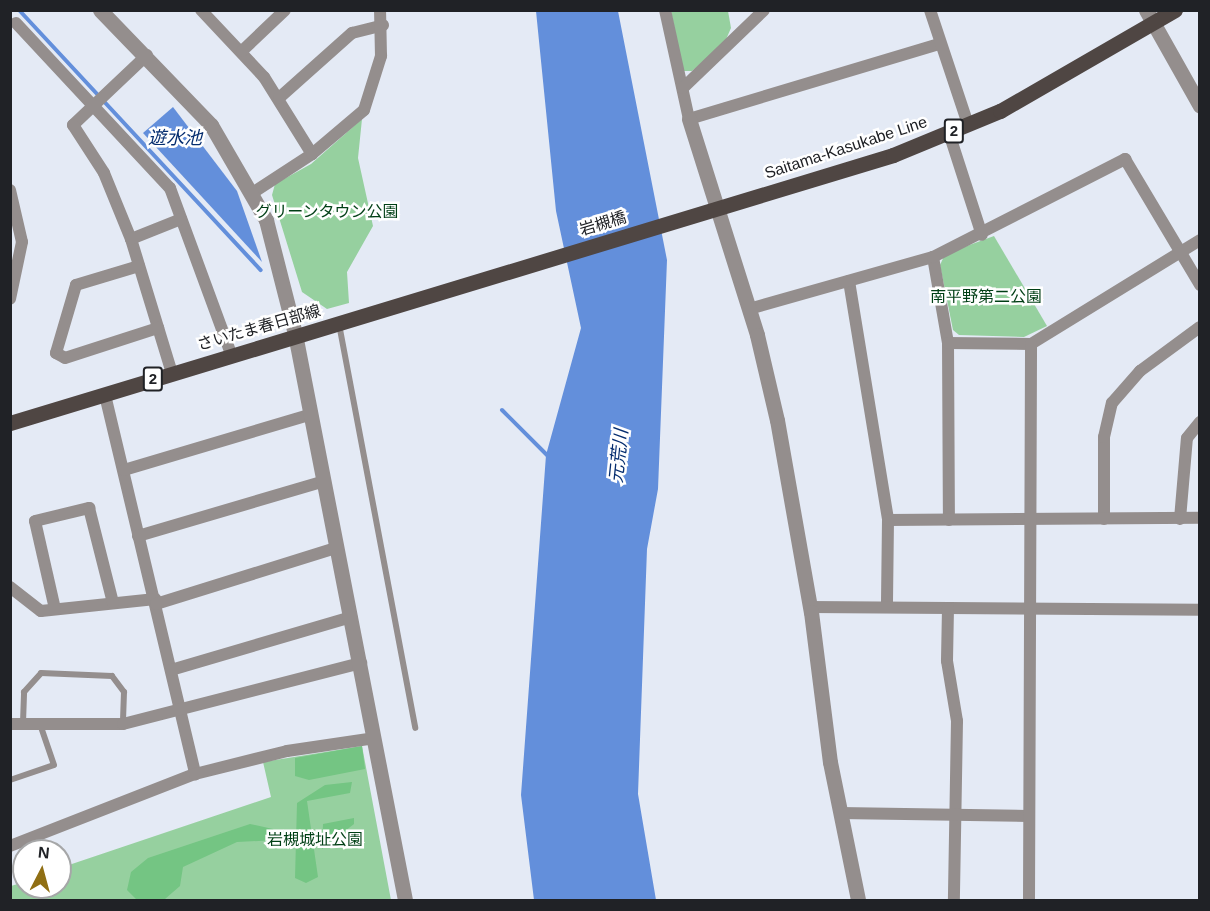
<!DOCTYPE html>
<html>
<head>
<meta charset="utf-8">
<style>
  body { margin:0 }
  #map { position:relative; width:1210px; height:911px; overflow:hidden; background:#e4eaf5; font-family:Arial,"Noto Sans JP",sans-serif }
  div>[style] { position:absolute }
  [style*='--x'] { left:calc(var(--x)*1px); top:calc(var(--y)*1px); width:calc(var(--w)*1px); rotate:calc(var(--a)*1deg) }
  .green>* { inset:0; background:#96d09f }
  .forest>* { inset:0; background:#74c583 }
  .water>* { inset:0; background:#638fdb }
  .stream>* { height:4px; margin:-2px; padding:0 2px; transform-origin:2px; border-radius:2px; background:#638fdb }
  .service>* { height:6px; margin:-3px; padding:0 3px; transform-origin:3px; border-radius:3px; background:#948e8d }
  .minor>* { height:12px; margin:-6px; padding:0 6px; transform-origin:6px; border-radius:6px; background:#948e8d }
  .tertiary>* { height:15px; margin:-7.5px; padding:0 7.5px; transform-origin:7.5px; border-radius:7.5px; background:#948e8d }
  .primary>* { height:15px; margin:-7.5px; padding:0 7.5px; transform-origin:7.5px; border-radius:7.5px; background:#4f4643 }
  span { translate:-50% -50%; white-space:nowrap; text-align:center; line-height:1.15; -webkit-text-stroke:5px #fff; paint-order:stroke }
  .shield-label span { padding:2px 4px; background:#fff; border:2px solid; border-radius:4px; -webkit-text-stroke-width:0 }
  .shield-label { font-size:15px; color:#202226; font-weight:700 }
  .street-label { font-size:16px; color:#202226 }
  .park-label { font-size:16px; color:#003f15 }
  .water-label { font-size:18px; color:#052d6f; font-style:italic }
  .frame { position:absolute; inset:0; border:12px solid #202226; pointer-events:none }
  .north { position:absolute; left:12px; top:839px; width:60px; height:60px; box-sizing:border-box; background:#fff; border:2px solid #a6a7a8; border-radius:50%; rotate:6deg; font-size:16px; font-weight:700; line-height:24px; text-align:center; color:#202226 }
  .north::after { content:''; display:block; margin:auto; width:21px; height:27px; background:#906f14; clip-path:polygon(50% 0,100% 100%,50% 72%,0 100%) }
</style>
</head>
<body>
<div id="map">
  <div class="green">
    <div style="clip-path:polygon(671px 11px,728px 11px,731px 28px,724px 44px,692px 71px,683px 71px)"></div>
    <div style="clip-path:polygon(362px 119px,358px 158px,373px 226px,347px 272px,349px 303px,327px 309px,302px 292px,272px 195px,275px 184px,311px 164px)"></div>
    <div style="clip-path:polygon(994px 236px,1047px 326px,1024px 337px,959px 335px,953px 330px,940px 265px,945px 254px)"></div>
    <div style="clip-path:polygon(362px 746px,391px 900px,11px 900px,11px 886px,24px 882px,24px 887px,60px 887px,60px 868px,271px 797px,263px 762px)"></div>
  </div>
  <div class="forest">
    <div style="clip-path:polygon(362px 746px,365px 769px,309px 780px,295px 776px,295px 758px)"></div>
    <div style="clip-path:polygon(352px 782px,350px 793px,307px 801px,318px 877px,306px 883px,295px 878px,297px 803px,325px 785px)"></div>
    <div style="clip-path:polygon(354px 818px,354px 824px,322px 849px,323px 824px)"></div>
    <div style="clip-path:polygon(250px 824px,273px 829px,278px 840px,237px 842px,183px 867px,180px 886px,165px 899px,137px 900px,127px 890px,131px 872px,148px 858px)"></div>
  </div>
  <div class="water">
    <div style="clip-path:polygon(536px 11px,618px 11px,667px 260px,658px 489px,647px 549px,638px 794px,656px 900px,534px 900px,521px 795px,546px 455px,581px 328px,556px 211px)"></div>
    <div style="clip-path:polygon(173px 107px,237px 191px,262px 262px,143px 133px)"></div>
  </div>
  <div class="stream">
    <div style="--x:19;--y:10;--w:355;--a:47.1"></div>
    <div style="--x:502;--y:410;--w:65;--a:45"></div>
  </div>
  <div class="service">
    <div style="--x:339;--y:324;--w:411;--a:79.3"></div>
    <div style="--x:23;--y:723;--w:31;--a:-88"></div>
    <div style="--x:24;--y:692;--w:25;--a:-48"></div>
    <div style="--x:41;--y:673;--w:71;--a:2.4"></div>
    <div style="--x:112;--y:676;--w:20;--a:53"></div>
    <div style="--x:124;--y:692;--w:32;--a:92"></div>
    <div style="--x:10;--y:780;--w:46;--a:-18.8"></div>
    <div style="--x:54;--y:765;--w:43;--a:-108.9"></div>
  </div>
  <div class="minor">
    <div style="--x:201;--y:10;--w:92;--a:46.8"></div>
    <div style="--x:264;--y:77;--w:91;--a:58.1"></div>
    <div style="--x:665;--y:10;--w:112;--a:77.6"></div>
    <div style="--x:689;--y:119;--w:261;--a:-16.7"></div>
    <div style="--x:930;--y:10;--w:120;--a:71.6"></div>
    <div style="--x:16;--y:23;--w:226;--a:47"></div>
    <div style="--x:170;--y:188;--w:177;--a:69.8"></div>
    <div style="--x:242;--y:51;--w:59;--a:-43.6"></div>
    <div style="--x:147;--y:55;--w:102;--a:136.6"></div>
    <div style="--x:73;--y:125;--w:57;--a:57.1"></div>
    <div style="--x:104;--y:173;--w:71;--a:67.8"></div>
    <div style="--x:131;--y:239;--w:140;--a:73"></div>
    <div style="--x:683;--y:88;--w:112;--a:-43.9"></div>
    <div style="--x:279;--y:98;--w:98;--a:-41.7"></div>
    <div style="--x:352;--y:33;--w:32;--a:-14"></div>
    <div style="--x:949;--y:133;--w:107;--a:72.1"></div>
    <div style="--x:10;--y:190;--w:53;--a:77"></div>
    <div style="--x:22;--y:242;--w:58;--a:101.9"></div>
    <div style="--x:254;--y:192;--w:69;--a:-33.2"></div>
    <div style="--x:312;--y:154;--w:68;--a:-40.2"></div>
    <div style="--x:364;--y:110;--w:57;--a:-72.5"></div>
    <div style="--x:381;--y:56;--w:46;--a:-91.2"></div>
    <div style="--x:131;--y:239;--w:54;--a:-21.8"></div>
    <div style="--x:933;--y:257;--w:87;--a:80.1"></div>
    <div style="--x:948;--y:343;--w:177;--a:89.7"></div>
    <div style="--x:139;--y:266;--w:66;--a:163.2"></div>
    <div style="--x:76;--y:285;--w:71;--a:106.4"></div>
    <div style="--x:56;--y:353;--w:10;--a:29"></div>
    <div style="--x:65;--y:358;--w:98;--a:-17.9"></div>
    <div style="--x:849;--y:281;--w:242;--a:80.7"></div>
    <div style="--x:888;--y:520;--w:85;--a:90.7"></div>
    <div style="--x:749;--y:309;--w:191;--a:-15.8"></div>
    <div style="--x:933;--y:257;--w:216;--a:-27"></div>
    <div style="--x:1125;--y:159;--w:147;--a:59.2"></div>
    <div style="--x:948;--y:343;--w:83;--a:0.7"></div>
    <div style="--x:1031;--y:344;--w:198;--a:-31.6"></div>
    <div style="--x:105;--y:395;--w:390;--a:76.6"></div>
    <div style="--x:124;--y:470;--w:192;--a:-16.6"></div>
    <div style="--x:1104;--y:519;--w:82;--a:-90"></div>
    <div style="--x:1104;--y:437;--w:35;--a:-77"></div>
    <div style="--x:1112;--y:403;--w:43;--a:-48.8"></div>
    <div style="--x:1140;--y:371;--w:74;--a:-36.3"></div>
    <div style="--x:1180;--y:519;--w:81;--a:-85.1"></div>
    <div style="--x:1187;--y:438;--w:21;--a:-51"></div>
    <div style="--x:888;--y:520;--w:312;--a:-0.4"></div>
    <div style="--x:138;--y:536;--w:192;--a:-16.4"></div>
    <div style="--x:10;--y:587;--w:39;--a:38"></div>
    <div style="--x:41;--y:611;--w:115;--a:-6"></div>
    <div style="--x:156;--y:604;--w:189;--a:-17.3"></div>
    <div style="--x:810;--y:607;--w:390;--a:0.4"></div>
    <div style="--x:948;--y:608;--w:53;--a:91.1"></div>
    <div style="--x:947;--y:661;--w:61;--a:80.5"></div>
    <div style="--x:957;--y:721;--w:179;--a:91"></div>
    <div style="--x:55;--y:609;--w:90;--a:-102.8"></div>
    <div style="--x:35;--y:521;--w:56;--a:-13.5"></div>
    <div style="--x:89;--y:508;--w:98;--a:75.8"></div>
    <div style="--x:171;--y:670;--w:188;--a:-16.4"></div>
    <div style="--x:10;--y:724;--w:113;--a:0"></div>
    <div style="--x:123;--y:724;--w:246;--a:-14.4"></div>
    <div style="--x:840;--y:813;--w:188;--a:0.9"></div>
    <div style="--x:10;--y:846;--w:199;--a:-21.3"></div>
    <div style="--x:195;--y:774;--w:95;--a:-14"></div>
    <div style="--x:287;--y:751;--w:89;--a:-8.4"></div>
    <div style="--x:1029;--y:900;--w:556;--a:-89.79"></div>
  </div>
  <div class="tertiary">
    <div style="--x:100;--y:10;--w:160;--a:46"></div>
    <div style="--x:211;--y:125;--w:110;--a:59.9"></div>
    <div style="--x:266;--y:220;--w:118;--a:75.7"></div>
    <div style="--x:295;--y:334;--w:577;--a:79"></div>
    <div style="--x:1146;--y:10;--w:110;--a:60.6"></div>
    <div style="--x:689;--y:119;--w:226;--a:72.5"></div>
    <div style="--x:757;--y:335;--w:87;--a:76.8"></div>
    <div style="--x:777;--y:420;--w:195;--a:80"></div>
    <div style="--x:811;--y:612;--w:151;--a:82.8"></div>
    <div style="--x:830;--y:762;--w:141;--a:78.5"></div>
  </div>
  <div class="primary">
    <div style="--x:10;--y:423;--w:923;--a:-16.88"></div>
    <div style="--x:893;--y:155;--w:116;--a:-22.4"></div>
    <div style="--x:1000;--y:111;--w:202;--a:-30"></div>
  </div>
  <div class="shield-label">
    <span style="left:954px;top:131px">2</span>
    <span style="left:153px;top:379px">2</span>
  </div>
  <div class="street-label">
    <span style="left:846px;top:148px;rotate:-18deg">Saitama-Kasukabe Line</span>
    <span style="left:603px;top:224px;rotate:-17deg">岩槻橋</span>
    <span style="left:259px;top:328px;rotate:-16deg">さいたま春日部線</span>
  </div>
  <div class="park-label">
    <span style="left:327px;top:212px">グリーンタウン公園</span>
    <span style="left:986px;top:297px">南平野第二公園</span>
    <span style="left:315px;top:840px">岩槻城址公園</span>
  </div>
  <div class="water-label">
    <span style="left:175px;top:138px">遊水池</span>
    <span style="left:619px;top:456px;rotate:-84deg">元荒川</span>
  </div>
  <div class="frame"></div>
  <div class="north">N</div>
</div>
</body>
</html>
